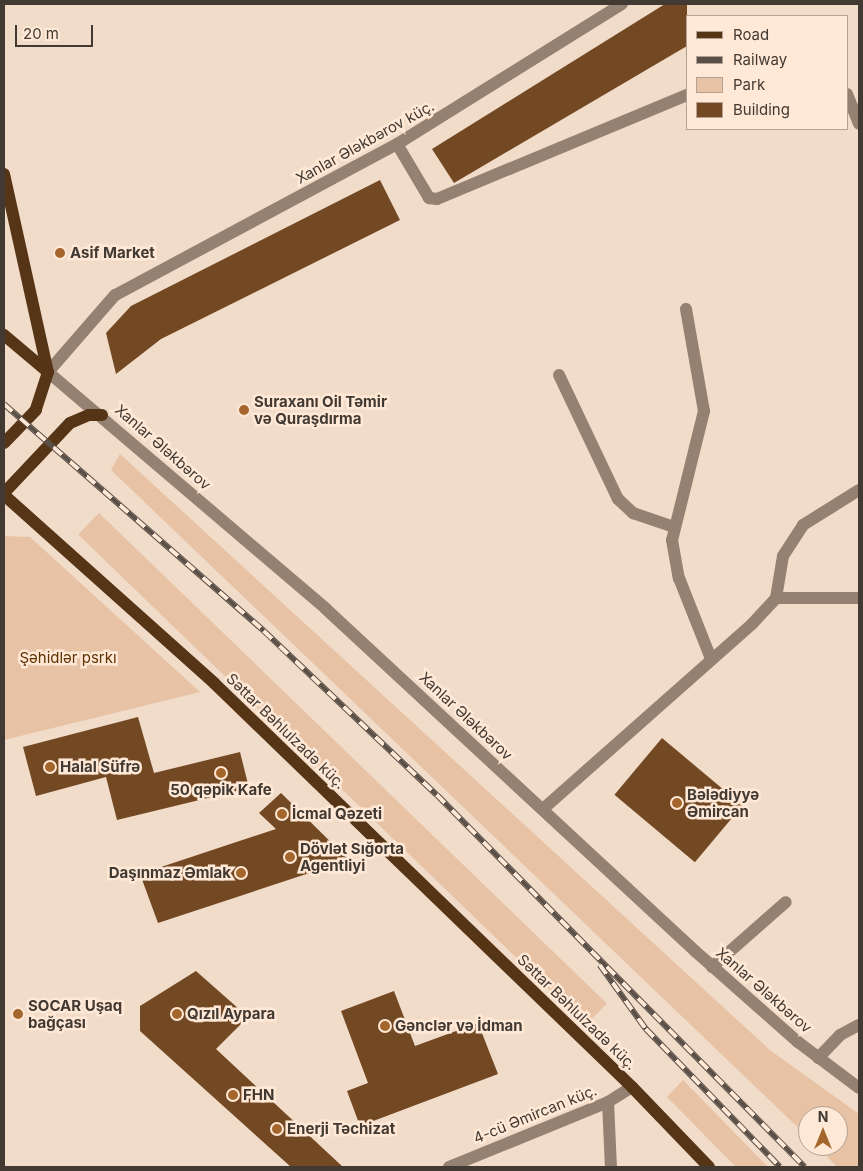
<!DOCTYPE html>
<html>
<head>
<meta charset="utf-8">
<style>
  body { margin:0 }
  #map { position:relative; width:863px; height:1171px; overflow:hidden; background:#f1dbc9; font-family:Inter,sans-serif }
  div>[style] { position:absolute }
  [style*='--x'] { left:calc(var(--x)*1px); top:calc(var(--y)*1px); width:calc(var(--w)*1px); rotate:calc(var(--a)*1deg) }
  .green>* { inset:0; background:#e7c2a4; transform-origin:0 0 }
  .building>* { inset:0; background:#734924; transform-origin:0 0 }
  .minor>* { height:12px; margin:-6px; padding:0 6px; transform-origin:6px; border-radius:6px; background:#958171 }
  .major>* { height:12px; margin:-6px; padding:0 6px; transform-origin:6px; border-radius:6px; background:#563416 }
  .rail>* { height:5.5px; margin-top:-2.75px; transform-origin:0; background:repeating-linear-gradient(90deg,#ffe8d6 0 11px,#5b5048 0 22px); box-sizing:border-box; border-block:1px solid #5b5048 }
  .dots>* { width:14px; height:14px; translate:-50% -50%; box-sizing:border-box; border:2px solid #ffe8d6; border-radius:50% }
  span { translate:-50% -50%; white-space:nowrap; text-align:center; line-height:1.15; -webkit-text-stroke:5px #ffe8d6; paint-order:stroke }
  .street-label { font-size:15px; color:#423932 }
  .poi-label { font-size:15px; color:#423932; font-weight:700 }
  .left { translate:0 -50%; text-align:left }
  .right { translate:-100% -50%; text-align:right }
  .park-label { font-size:15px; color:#5e3200 }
  .frame { position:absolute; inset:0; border:5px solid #423932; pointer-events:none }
  .legend { position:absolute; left:686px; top:15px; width:162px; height:115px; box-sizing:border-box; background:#ffe8d6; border:1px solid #b3a294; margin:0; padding:6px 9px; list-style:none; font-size:15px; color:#423932 }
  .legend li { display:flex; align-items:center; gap:10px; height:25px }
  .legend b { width:25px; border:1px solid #b3a294 }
  .north { position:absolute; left:798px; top:1106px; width:50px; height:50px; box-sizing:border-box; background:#ffe8d6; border:1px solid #b3a294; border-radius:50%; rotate:0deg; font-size:14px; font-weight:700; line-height:20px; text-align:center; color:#423932 }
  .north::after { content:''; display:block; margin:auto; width:18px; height:22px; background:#a4662c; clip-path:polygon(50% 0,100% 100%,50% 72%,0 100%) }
  .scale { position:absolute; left:15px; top:25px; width:78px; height:22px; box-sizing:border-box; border:2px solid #423932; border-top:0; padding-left:6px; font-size:15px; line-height:18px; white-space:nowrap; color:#423932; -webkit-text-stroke:4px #ffe8d6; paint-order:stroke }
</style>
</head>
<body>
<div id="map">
  <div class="green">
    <div style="clip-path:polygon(120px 454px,771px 1051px,859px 1114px,859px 1167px,837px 1167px,817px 1146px,838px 1146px,838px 1116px,808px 1116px,808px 1137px,111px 470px)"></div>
    <div style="left:99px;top:513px;width:706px;height:30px;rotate:44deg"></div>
    <div style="clip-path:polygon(4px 536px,30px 537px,200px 692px,4px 740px)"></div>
    <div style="clip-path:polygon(683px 1080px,768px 1167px,736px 1167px,667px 1097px)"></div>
  </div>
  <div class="building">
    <div style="clip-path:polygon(665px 4px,687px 4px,687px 46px,454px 183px,432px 149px)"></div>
    <div style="clip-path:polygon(380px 180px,400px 220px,161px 339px,116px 374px,106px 333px,131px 306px)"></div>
    <div style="clip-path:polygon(138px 717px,154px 773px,240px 752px,249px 788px,117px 820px,106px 777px,36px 796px,23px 747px)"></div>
    <div style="left:662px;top:738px;width:105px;height:74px;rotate:40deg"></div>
    <div style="clip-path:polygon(281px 793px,349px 860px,158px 923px,140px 874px,276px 829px,259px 813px)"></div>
    <div style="clip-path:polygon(196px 971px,248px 1017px,216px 1049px,343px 1167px,291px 1167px,140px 1031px,140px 1006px)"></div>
    <div style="clip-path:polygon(394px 991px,415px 1046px,478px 1023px,498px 1074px,360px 1126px,347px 1091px,368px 1083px,341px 1011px)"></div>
  </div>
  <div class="minor">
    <div style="--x:622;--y:4;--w:265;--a:148.1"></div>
    <div style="--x:397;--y:144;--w:320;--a:151.8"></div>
    <div style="--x:115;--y:295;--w:102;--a:131"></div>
    <div style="--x:48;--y:372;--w:365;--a:40.4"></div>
    <div style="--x:326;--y:609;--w:503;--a:42.83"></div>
    <div style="--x:695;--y:951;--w:137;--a:41.5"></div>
    <div style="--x:798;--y:1042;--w:76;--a:37"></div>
    <div style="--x:847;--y:94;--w:32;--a:68"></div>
    <div style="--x:397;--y:144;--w:63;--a:59.3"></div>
    <div style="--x:429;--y:198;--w:8;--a:7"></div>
    <div style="--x:437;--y:199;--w:271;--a:-22.6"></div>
    <div style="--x:686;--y:309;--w:104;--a:80"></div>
    <div style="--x:704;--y:411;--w:133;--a:103.9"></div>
    <div style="--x:672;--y:540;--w:39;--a:80"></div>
    <div style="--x:679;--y:578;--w:87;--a:68.4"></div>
    <div style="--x:559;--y:375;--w:137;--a:64.6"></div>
    <div style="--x:618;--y:499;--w:21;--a:43"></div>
    <div style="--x:633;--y:513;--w:43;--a:18.9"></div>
    <div style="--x:776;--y:598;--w:83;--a:0"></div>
    <div style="--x:543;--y:809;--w:279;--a:-41.5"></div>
    <div style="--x:752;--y:624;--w:35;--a:-47"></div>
    <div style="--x:776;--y:598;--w:43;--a:-80.5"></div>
    <div style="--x:783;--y:556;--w:37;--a:-57"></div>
    <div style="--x:803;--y:525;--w:66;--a:-32"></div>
    <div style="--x:712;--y:967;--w:98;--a:-41.3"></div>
    <div style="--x:818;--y:1058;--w:32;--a:-46"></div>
    <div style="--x:840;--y:1035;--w:21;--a:-28"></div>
    <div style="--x:608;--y:1102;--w:65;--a:87.4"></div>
    <div style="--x:449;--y:1167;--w:172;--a:-22.2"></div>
    <div style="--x:608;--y:1102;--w:28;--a:-32"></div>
  </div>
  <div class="major">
    <div style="--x:4;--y:174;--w:203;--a:77.5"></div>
    <div style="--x:48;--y:372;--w:40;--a:108"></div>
    <div style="--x:36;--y:410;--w:46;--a:134.1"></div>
    <div style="--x:4;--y:335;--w:57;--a:40.1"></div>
    <div style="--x:4;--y:493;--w:96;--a:-46.7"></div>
    <div style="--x:70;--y:423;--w:21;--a:-23"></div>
    <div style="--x:89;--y:415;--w:13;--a:0"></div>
    <div style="--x:4;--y:495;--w:282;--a:41.8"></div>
    <div style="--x:214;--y:683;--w:581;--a:44.02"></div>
    <div style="--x:632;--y:1087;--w:111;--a:46.1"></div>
  </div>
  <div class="rail">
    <div style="--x:4;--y:404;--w:345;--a:41.1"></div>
    <div style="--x:264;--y:631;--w:238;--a:43.5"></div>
    <div style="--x:437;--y:795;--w:523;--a:45.31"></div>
    <div style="--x:600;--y:965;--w:79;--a:54.3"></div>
    <div style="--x:646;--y:1029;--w:192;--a:45.8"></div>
  </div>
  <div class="dots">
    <div style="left:60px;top:253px;background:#a4662c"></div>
    <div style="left:244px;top:410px;background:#a4662c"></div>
    <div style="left:50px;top:767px;background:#a4662c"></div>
    <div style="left:221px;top:773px;background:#a4662c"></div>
    <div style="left:677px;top:803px;background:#a4662c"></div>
    <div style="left:282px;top:814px;background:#a4662c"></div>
    <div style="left:290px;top:857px;background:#a4662c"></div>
    <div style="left:241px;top:873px;background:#a4662c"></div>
    <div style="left:18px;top:1014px;background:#a4662c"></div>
    <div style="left:177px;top:1014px;background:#a4662c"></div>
    <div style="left:385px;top:1026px;background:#a4662c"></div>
    <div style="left:233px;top:1095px;background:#a4662c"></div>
    <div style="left:277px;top:1129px;background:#a4662c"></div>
  </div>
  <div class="street-label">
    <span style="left:365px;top:142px;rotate:-29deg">Xanlar Ələkbərov küç.</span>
    <span style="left:163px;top:447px;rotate:41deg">Xanlar Ələkbərov</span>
    <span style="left:466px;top:716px;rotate:43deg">Xanlar Ələkbərov</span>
    <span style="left:286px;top:731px;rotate:44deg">Səttar Bəhlulzadə küç.</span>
    <span style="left:764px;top:990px;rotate:41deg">Xanlar Ələkbərov</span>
    <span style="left:577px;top:1012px;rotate:44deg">Səttar Bəhlulzadə küç.</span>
    <span style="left:535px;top:1114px;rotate:-22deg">4-cü Əmircan küç.</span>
  </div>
  <div class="poi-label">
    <span class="left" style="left:70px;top:253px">Asif Market</span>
    <span class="left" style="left:254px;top:410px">Suraxanı Oil Təmir<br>və Quraşdırma</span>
    <span class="left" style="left:60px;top:767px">Halal Süfrə</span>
    <span style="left:221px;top:790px">50 qəpik Kafe</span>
    <span class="left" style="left:687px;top:803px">Bələdiyyə<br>Əmircan</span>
    <span class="left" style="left:292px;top:814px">İcmal Qəzeti</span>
    <span class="left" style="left:300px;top:857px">Dövlət Sığorta<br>Agentliyi</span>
    <span class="right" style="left:231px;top:873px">Daşınmaz Əmlak</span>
    <span class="left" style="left:28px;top:1014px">SOCAR Uşaq<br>bağçası</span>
    <span class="left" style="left:187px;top:1014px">Qızıl Aypara</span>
    <span class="left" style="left:395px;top:1026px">Gənclər və İdman</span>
    <span class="left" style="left:243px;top:1095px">FHN</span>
    <span class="left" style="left:287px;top:1129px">Enerji Təchizat</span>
  </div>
  <div class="park-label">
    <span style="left:68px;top:658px">Şəhidlər psrkı</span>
  </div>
  <div class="frame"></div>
  <ul class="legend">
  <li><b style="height:6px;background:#563416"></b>Road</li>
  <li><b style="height:6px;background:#5b5048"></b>Railway</li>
  <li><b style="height:14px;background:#e7c2a4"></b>Park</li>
  <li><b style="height:14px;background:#734924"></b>Building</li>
  </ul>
  <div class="north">N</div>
  <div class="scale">20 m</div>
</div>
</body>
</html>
